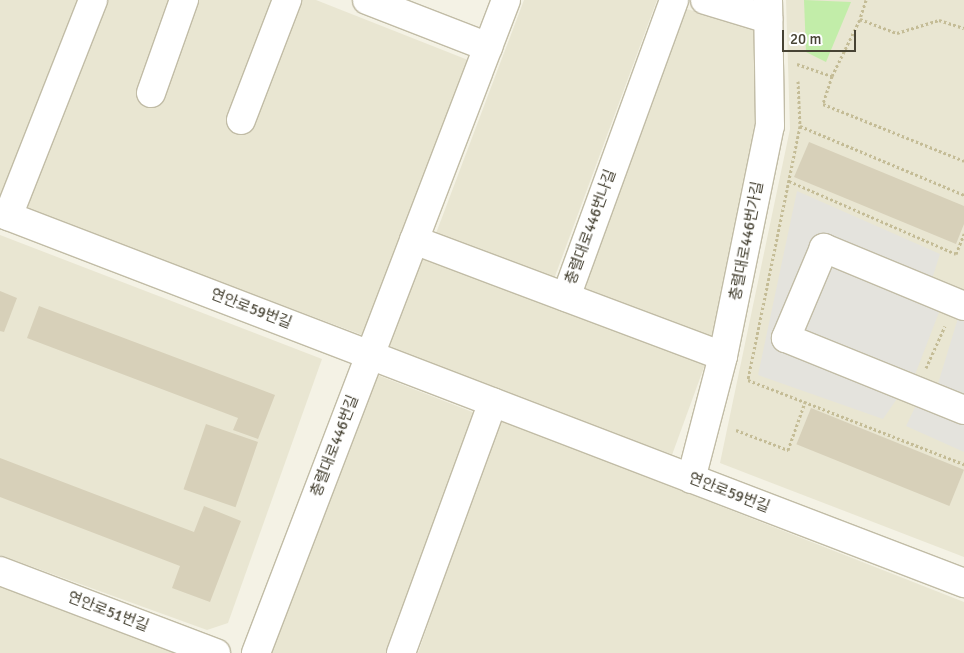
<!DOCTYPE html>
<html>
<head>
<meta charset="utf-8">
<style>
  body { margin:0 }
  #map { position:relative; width:964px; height:653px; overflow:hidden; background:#f4f2e5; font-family:Signika,"Noto Sans KR",sans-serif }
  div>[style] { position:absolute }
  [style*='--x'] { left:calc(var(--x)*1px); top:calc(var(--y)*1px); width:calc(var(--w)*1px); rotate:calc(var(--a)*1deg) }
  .residential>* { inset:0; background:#e9e6d2; transform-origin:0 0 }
  .green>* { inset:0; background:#c2eda9 }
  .parking>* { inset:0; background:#e4e3dd; transform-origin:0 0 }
  .building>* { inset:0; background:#d7d0b9; transform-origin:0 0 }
  .path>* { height:3px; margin-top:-1.5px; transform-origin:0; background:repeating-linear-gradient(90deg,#c4bc96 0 2.5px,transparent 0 5px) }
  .roads { filter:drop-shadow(1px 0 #c1bca6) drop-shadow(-1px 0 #c1bca6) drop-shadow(0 1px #c1bca6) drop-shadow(0 -1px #c1bca6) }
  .minor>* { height:28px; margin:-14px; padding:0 14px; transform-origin:14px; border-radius:14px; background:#fff }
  span { translate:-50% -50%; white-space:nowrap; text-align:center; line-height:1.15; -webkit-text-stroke:4.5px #fff; paint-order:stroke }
  .street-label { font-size:15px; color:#474334 }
  .scale { position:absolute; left:782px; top:30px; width:74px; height:22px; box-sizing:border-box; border:2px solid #474334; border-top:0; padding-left:6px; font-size:15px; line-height:18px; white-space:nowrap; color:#474334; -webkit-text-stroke:4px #fff; paint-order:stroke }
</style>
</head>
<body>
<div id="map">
  <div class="residential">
    <div style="clip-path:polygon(0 0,77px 0,0 196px)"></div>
    <div style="clip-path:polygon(101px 0,316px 0,468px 60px,365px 336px,21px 208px)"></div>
    <div style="clip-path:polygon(524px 0,657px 0,554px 279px,435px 236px)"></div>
    <div style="clip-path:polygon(786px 0,964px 0,964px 557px,720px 463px,790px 129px)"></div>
    <div style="clip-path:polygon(679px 7px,758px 28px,755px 128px,716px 345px,581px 290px)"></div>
    <div style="clip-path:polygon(0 235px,322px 359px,228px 623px,207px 630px,0 555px)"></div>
    <div style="left:422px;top:256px;width:303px;height:101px;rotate:20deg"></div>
    <div style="clip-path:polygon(375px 374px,475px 413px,389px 653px,266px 653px)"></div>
    <div style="clip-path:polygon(499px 419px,964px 602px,964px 653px,418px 653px)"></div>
    <div style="clip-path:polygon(0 584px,181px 653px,0 653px)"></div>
  </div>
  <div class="green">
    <div style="clip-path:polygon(804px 0,851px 2px,826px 62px,806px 52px)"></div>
  </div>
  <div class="parking">
    <div style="clip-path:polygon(797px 191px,940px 254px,931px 282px,813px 238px,782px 346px,905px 387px,883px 419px,758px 375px)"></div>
    <div style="left:829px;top:264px;width:120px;height:74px;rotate:21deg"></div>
    <div style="clip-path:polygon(958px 318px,964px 320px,964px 400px,937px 387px)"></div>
    <div style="clip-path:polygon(919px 399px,964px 414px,964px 452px,906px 426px)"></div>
  </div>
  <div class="building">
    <div style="clip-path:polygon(809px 142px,964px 206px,964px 224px,956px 244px,794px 177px)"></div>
    <div style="clip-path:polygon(0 291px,17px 298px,4px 332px,0 331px)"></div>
    <div style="clip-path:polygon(39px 306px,275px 395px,258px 439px,233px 430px,238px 418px,27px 338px)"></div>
    <div style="left:811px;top:408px;width:165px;height:39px;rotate:22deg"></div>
    <div style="left:206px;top:424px;width:55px;height:69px;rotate:19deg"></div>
    <div style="clip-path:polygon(0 458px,194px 532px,204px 506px,241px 521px,210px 602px,172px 588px,180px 566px,0 497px)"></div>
  </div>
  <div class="path">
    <div style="--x:866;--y:0;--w:20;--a:108"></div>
    <div style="--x:860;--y:19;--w:40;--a:21"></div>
    <div style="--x:897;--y:33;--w:44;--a:-17.2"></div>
    <div style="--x:939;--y:20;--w:26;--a:18"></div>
    <div style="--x:797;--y:64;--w:37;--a:19"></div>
    <div style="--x:832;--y:76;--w:64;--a:-63.8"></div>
    <div style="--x:832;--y:76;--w:29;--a:108"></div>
    <div style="--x:823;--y:104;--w:152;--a:22"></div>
    <div style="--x:798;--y:81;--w:45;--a:87.5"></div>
    <div style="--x:800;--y:126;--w:259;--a:101.6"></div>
    <div style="--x:748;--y:380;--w:232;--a:21.3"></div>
    <div style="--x:800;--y:126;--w:178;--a:22.8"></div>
    <div style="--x:789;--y:181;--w:182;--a:23.6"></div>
    <div style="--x:956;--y:254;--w:22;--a:-68"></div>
    <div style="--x:926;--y:368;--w:46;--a:-65.7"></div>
    <div style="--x:736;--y:430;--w:56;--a:21"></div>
    <div style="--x:788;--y:450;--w:51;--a:-70.5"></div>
  </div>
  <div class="roads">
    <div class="minor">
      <div style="--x:367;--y:0;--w:130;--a:21.2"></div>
      <div style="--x:705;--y:0;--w:66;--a:16.8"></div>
      <div style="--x:151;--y:93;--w:99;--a:-70.5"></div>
      <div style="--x:241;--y:120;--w:129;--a:-69"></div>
      <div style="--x:0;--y:213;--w:1033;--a:21"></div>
      <div style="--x:8;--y:216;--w:232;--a:-68.5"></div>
      <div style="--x:414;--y:240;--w:330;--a:20.6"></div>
      <div style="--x:566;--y:297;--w:316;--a:-70"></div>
      <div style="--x:964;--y:306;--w:152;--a:-157.5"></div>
      <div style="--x:824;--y:248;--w:98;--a:112.9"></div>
      <div style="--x:786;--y:338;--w:192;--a:22"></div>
      <div style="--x:691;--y:479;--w:127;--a:-75.4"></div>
      <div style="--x:723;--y:356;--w:235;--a:-78.5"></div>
      <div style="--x:770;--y:126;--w:126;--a:-90.9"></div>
      <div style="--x:0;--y:571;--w:231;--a:20.8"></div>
      <div style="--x:256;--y:653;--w:699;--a:-69.05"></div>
      <div style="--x:401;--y:653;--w:267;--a:-69.9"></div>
    </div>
  </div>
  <div class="street-label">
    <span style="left:591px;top:227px;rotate:-70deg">충렬대로446번나길</span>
    <span style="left:747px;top:241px;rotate:-79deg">충렬대로446번가길</span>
    <span style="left:251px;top:309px;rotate:21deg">연안로59번길</span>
    <span style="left:335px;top:446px;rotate:-69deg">충렬대로446번길</span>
    <span style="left:729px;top:493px;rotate:21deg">연안로59번길</span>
    <span style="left:108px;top:612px;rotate:21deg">연안로51번길</span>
  </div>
  <div class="scale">20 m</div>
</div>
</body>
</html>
